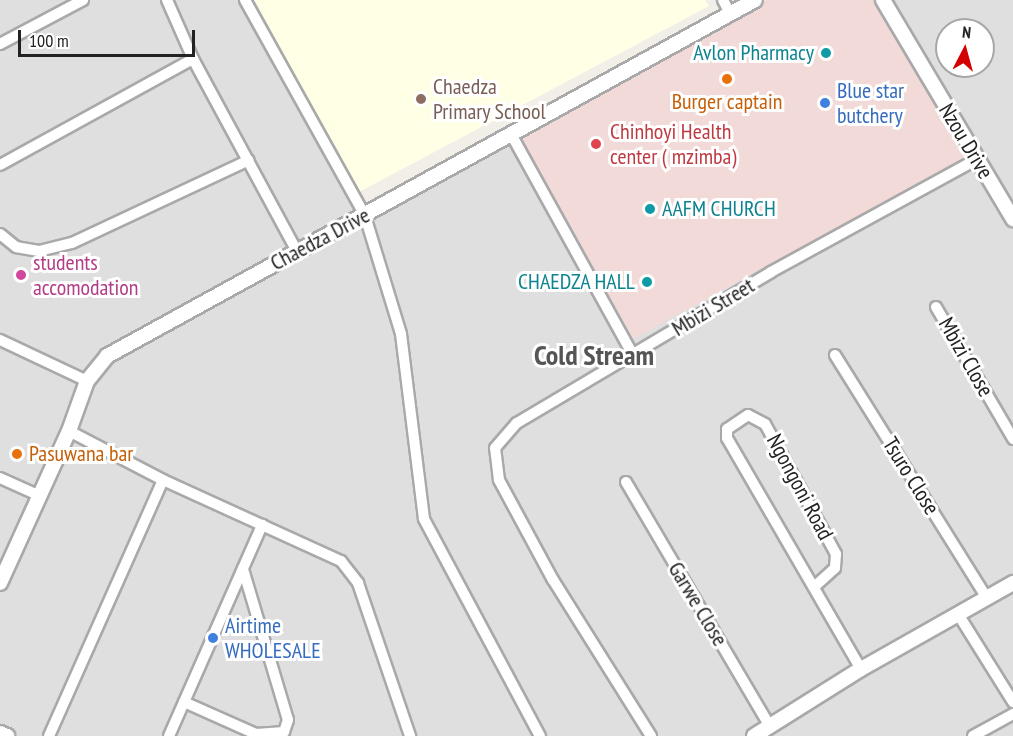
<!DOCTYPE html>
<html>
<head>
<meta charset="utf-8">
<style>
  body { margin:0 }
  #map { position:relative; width:1013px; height:736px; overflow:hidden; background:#f2efe9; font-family:"PT Sans Narrow",sans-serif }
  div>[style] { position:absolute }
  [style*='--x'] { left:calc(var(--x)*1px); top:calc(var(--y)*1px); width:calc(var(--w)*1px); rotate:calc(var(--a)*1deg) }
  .residential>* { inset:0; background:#e0dfdf }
  .commercial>* { inset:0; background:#f2dad9 }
  .education>* { inset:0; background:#ffffe5 }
  .roads { filter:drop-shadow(2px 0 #a9a9a9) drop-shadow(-2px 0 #a9a9a9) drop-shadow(0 2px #a9a9a9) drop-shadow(0 -2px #a9a9a9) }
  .minor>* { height:10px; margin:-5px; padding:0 5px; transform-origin:5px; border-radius:5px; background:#fff }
  .tertiary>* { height:14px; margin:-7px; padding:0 7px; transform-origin:7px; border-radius:7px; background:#fff }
  .dots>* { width:16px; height:16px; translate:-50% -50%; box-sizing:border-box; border:3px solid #fff; border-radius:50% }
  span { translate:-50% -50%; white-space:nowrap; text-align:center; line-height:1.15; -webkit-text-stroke:6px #fff; paint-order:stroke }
  .culture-label { font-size:22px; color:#0d838f }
  .right { translate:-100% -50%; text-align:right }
  .left { translate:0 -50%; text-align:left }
  .education-label { font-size:22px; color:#785e54 }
  .shop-label { font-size:22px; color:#366cbe }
  .food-label { font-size:22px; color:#c56008 }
  .health-label { font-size:22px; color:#be3a42 }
  .street-label { font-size:22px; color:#222 }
  .hotel-label { font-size:22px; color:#b23c85 }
  .district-label { font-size:28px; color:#555; font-weight:700 }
  .north { position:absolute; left:935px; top:18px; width:60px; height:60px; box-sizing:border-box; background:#fff; border:2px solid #a7a7a7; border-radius:50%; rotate:6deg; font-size:16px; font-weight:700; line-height:24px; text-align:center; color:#222 }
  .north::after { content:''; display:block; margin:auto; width:21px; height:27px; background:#d40000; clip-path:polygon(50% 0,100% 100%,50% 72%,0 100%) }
  .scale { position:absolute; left:18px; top:30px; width:177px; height:27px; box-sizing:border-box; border:3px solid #222; border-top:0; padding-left:8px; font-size:18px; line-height:21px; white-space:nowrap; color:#222; -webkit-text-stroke:4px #fff; paint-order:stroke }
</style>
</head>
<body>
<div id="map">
  <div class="residential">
    <div style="clip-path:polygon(evenodd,0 0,254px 0,370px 212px,515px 136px,966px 157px,876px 0,1013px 0,1013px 736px,0 736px,0 0,947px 30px,983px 30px,983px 66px,947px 66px,947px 30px)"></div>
  </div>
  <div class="commercial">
    <div style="clip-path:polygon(766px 0,876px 0,967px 157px,631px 340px,515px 136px)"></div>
  </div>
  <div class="education">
    <div style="clip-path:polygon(254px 0,705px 0,709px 6px,359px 192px)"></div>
  </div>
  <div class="roads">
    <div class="minor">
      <div style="--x:167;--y:0;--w:64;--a:66.2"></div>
      <div style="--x:193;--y:59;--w:218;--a:61.6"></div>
      <div style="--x:245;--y:0;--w:247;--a:60.9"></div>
      <div style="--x:365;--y:216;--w:123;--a:73"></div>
      <div style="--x:401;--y:334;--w:186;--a:82.9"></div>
      <div style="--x:424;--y:519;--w:246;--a:61.9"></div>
      <div style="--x:723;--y:0;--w:15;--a:62"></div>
      <div style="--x:0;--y:44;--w:94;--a:-27.9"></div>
      <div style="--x:511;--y:134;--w:252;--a:61.1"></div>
      <div style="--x:0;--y:165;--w:220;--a:-28.8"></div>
      <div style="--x:0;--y:234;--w:21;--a:39"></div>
      <div style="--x:16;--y:247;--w:23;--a:10"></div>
      <div style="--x:39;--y:251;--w:34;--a:-14"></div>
      <div style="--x:72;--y:243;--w:195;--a:-25.1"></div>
      <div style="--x:936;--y:307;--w:153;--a:59.7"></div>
      <div style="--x:0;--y:340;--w:96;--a:25.2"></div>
      <div style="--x:835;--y:355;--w:285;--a:58"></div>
      <div style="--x:69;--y:431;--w:106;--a:27.5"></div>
      <div style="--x:163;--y:480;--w:196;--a:24.5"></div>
      <div style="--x:341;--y:561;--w:28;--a:52"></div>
      <div style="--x:358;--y:583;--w:162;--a:71.2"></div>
      <div style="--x:0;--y:478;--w:44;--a:24.2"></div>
      <div style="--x:626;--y:482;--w:283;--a:59.5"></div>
      <div style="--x:814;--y:587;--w:28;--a:-42"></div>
      <div style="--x:835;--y:568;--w:14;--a:-86"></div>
      <div style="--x:836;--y:554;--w:148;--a:-118.6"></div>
      <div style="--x:765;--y:424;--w:19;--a:-152"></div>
      <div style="--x:748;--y:415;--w:25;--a:146"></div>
      <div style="--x:727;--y:429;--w:9;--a:90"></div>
      <div style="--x:727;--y:438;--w:267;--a:59.9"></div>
      <div style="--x:958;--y:614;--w:104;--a:58"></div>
      <div style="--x:184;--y:702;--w:79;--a:24"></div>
      <div style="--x:256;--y:734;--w:28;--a:-4"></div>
      <div style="--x:284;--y:732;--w:13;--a:-72"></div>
      <div style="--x:288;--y:720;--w:158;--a:-106.6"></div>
      <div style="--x:49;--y:736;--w:280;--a:-66"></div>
      <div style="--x:169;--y:736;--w:231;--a:-66.2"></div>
      <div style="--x:651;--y:736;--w:184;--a:-122.1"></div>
      <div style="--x:553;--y:580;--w:114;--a:-118.4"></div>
      <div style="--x:499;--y:480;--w:32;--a:-97"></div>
      <div style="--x:495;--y:448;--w:33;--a:-49"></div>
      <div style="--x:517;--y:423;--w:295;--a:-30.7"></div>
      <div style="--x:771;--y:272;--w:235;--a:-28.7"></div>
      <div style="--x:973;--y:736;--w:46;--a:-28.8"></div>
    </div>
    <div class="tertiary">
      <div style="--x:883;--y:0;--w:255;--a:59.3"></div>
      <div style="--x:0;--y:583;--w:167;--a:-65.6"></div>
      <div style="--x:69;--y:431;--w:53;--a:-70.2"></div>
      <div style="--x:87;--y:381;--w:32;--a:-51"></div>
      <div style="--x:107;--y:356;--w:739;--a:-28.78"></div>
      <div style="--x:0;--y:733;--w:8;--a:23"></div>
      <div style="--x:754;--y:736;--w:126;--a:-32.1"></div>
      <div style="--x:861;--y:669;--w:175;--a:-29.5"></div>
    </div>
  </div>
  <div class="dots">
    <div style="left:826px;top:53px;background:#0f9aa8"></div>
    <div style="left:727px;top:79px;background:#e8710a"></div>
    <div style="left:421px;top:99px;background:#8d6e63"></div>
    <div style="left:825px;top:103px;background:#3f7fe0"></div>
    <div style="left:596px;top:144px;background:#e0444e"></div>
    <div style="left:650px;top:209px;background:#0f9aa8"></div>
    <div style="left:21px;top:275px;background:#d1479c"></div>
    <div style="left:647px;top:282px;background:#0f9aa8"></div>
    <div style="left:17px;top:454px;background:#e8710a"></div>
    <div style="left:213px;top:638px;background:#3f7fe0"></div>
  </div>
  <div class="culture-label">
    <span class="right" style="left:814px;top:53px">Avlon Pharmacy</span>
    <span class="left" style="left:662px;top:209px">AAFM CHURCH</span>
    <span class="right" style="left:635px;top:282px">CHAEDZA HALL</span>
  </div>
  <div class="education-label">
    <span class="left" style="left:433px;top:99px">Chaedza<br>Primary School</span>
  </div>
  <div class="shop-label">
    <span class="left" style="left:837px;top:103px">Blue star<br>butchery</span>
    <span class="left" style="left:225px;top:638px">Airtime<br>WHOLESALE</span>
  </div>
  <div class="food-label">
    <span style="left:727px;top:102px">Burger captain</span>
    <span class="left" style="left:29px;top:454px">Pasuwana bar</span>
  </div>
  <div class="health-label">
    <span class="left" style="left:610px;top:144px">Chinhoyi Health<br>center ( mzimba)</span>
  </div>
  <div class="street-label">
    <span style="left:966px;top:141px;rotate:59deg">Nzou Drive</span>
    <span style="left:320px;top:239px;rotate:-28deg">Chaedza Drive</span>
    <span style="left:713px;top:307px;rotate:-31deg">Mbizi Street</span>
    <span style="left:966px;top:357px;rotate:60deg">Mbizi Close</span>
    <span style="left:911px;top:476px;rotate:58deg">Tsuro Close</span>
    <span style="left:800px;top:487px;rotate:62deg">Ngongoni Road</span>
    <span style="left:698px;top:604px;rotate:59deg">Garwe Close</span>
  </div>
  <div class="hotel-label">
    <span class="left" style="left:33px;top:275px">students<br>accomodation</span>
  </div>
  <div class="district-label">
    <span style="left:594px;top:355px">Cold Stream</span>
  </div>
  <div class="north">N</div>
  <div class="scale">100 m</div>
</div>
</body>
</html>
